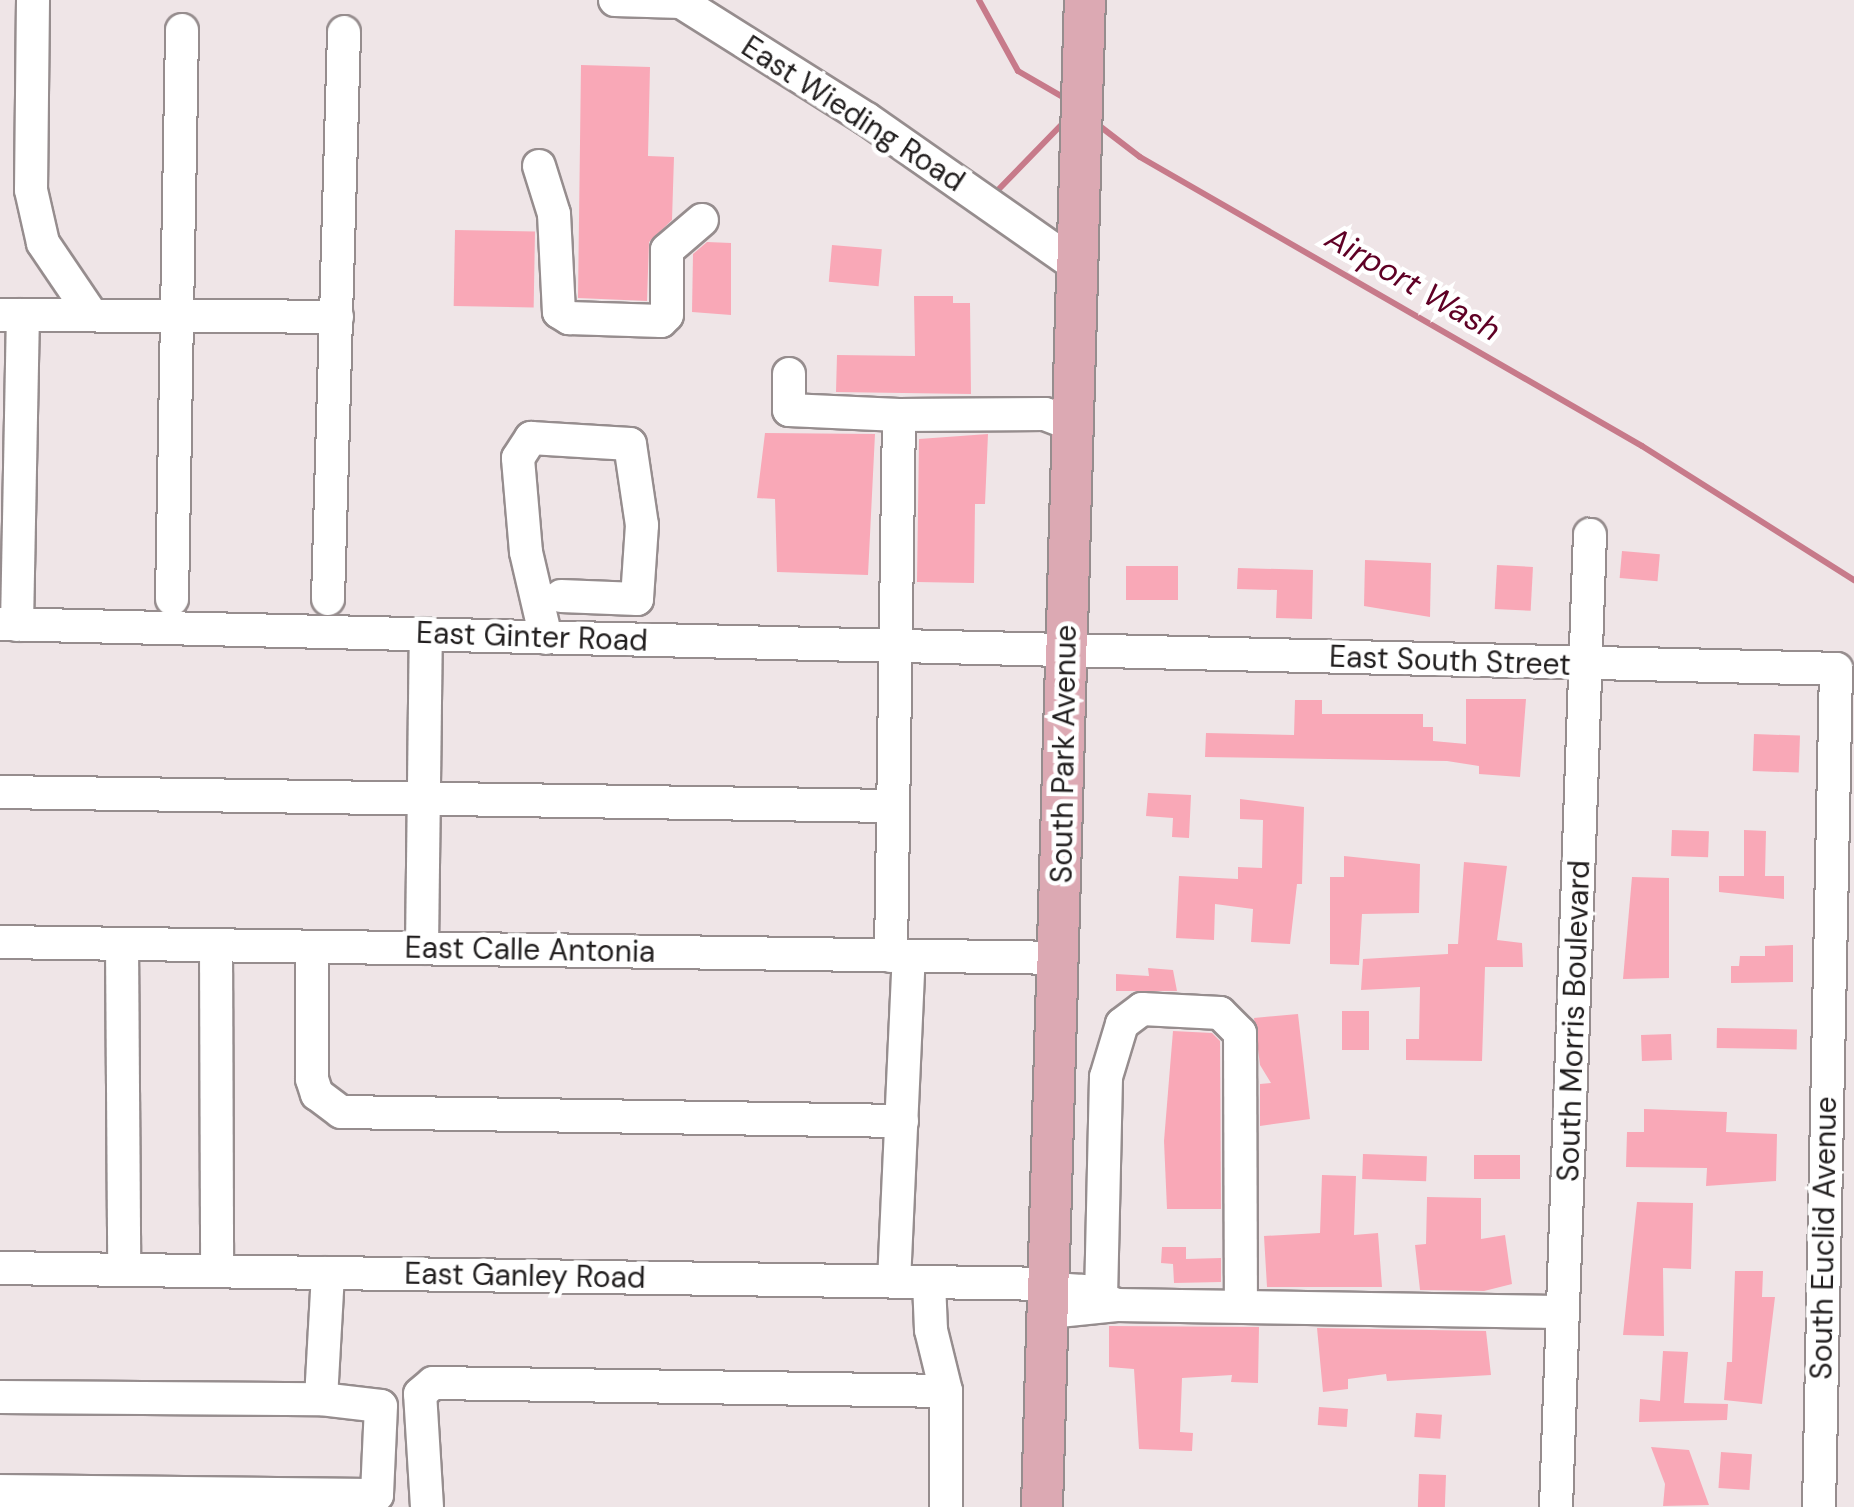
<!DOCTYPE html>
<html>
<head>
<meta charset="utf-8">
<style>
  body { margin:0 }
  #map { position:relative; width:1854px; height:1507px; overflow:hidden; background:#efe5e7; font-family:"DM Sans",sans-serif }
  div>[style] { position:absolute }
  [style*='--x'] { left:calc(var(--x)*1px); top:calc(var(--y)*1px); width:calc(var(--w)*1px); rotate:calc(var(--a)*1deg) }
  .stream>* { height:6px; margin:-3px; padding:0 3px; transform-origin:3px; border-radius:3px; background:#c77a8a }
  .building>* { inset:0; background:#f9a8b7; transform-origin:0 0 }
  .roads { filter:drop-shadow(2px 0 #968d8e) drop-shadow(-2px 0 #968d8e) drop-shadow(0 2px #968d8e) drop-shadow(0 -2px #968d8e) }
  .minor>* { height:32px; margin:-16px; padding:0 16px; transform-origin:16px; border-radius:16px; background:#fff }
  .major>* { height:40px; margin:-20px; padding:0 20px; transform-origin:20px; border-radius:20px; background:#dca9b3 }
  span { translate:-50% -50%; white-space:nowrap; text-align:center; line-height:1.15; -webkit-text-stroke:9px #fff; paint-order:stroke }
  .street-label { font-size:30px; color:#211e1e }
  .water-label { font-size:32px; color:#5f0025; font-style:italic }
</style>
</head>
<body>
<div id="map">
  <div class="stream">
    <div style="--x:979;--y:0;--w:81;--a:61.2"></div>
    <div style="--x:1018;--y:71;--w:58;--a:30.1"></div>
    <div style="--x:1097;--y:124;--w:54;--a:37.5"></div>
    <div style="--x:1140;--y:157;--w:579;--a:29.93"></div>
    <div style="--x:1642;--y:446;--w:251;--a:32.3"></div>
    <div style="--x:998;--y:190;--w:99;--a:-45.8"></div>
  </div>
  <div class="building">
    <div style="clip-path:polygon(581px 65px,650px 67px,648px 156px,674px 157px,672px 220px,649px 242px,647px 301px,578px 298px)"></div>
    <div style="left:455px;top:230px;width:80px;height:76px;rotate:1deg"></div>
    <div style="clip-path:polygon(707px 242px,731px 243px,731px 315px,692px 312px,693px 254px)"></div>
    <div style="left:832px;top:245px;width:50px;height:37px;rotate:5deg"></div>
    <div style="clip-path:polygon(914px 296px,953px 296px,953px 303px,970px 303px,971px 394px,836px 392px,837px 355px,915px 356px)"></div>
    <div style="clip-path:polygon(765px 433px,875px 434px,868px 575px,777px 572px,775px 499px,757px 498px)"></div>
    <div style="clip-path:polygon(988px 434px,985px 504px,975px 504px,974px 583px,917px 582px,919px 439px)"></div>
    <div style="left:1622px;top:551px;width:38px;height:27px;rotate:5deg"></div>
    <div style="clip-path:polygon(1365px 560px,1431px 563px,1430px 617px,1364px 606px)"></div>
    <div style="left:1497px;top:565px;width:36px;height:44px;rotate:3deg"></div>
    <div style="left:1126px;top:566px;width:52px;height:34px"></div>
    <div style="clip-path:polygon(1238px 568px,1313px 570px,1312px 619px,1276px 618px,1277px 590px,1237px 589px)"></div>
    <div style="clip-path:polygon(1466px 699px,1526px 699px,1520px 777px,1479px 774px,1479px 766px,1447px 761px,1205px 757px,1206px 733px,1294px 735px,1295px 700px,1322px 700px,1322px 714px,1423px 714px,1423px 727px,1433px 727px,1433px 741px,1466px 744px)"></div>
    <div style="left:1754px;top:734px;width:46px;height:37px;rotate:2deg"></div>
    <div style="clip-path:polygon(1148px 793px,1191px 795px,1189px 838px,1172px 837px,1173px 818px,1146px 816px)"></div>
    <div style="clip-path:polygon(1240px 799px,1304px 807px,1302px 884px,1297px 884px,1290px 944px,1251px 942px,1253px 909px,1215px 904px,1214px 940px,1176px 938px,1179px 876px,1238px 879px,1238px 867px,1262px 868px,1263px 820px,1240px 819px)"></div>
    <div style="left:1672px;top:830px;width:37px;height:26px;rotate:2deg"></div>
    <div style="clip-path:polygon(1744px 830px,1766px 831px,1765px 876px,1784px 876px,1784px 899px,1719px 892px,1719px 876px,1744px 876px)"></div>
    <div style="clip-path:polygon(1344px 856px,1420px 864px,1419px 913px,1362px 914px,1359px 965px,1330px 964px,1330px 877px,1344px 877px)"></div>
    <div style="clip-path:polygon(1464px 862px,1507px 866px,1497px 940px,1522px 943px,1523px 967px,1485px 967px,1482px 1061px,1406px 1060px,1406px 1039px,1419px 1039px,1420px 987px,1361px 990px,1363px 959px,1448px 954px,1448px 944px,1458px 944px)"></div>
    <div style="clip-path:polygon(1632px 877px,1669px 878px,1669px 978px,1623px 979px)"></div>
    <div style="clip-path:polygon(1793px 945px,1793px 982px,1731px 983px,1731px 966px,1739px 966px,1740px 956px,1765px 956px,1765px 946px)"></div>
    <div style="clip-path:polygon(1148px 968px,1173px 970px,1177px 991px,1116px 991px,1116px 974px,1149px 976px)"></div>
    <div style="left:1342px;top:1011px;width:27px;height:39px"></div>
    <div style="clip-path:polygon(1298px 1014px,1310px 1119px,1260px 1126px,1260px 1084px,1271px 1083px,1260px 1065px,1254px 1018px)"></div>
    <div style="left:1717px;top:1028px;width:80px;height:20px;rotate:1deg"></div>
    <div style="clip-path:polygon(1173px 1031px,1212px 1033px,1220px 1041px,1221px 1209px,1167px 1209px,1164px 1141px)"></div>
    <div style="left:1671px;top:1034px;width:26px;height:30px;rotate:88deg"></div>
    <div style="clip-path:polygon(1644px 1109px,1727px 1112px,1726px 1132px,1777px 1134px,1776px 1181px,1706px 1186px,1707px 1168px,1626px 1167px,1627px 1132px,1644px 1132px)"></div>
    <div style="left:1363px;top:1154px;width:64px;height:25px;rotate:2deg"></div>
    <div style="left:1474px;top:1155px;width:46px;height:24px"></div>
    <div style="clip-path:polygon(1322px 1175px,1356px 1176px,1354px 1235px,1378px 1233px,1382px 1287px,1267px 1287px,1264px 1236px,1320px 1233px)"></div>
    <div style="clip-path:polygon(1427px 1197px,1481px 1198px,1481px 1239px,1505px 1235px,1512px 1284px,1484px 1291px,1420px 1290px,1415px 1245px,1426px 1244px)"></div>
    <div style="clip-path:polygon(1637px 1202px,1693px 1203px,1691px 1269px,1663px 1268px,1664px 1336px,1623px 1335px)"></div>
    <div style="clip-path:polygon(1162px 1247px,1186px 1247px,1186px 1259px,1221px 1258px,1221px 1282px,1174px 1283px,1173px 1264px,1161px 1263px)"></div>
    <div style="clip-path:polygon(1735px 1271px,1763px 1271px,1762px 1297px,1775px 1297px,1762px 1404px,1724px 1400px,1727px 1362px,1732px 1362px)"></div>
    <div style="clip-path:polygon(1109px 1326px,1259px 1327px,1258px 1383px,1231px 1382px,1232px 1375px,1182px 1378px,1180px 1432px,1193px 1433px,1192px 1451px,1139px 1449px,1134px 1369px,1109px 1367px)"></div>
    <div style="clip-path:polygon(1317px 1328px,1486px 1331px,1491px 1375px,1387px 1381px,1386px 1374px,1348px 1379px,1348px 1389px,1323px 1392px)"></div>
    <div style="clip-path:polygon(1663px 1351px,1688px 1352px,1684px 1403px,1728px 1404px,1727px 1420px,1639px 1422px,1640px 1399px,1660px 1401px)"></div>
    <div style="left:1319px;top:1407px;width:29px;height:18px;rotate:4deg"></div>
    <div style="left:1416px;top:1413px;width:26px;height:24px;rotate:4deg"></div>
    <div style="clip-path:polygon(1651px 1447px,1689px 1450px,1709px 1505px,1663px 1506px,1665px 1484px)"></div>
    <div style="left:1721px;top:1452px;width:31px;height:36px;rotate:4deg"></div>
    <div style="left:1419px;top:1474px;width:27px;height:33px;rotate:2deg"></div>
  </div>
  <div class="roads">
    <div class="minor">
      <div style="--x:33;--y:0;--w:190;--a:90.6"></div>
      <div style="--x:31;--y:190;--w:54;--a:77.2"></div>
      <div style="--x:43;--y:243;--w:86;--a:55.9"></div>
      <div style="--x:615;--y:0;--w:66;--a:1.7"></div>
      <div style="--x:681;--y:2;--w:220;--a:32.2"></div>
      <div style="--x:867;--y:119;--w:258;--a:35"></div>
      <div style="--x:539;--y:166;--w:50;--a:72.6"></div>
      <div style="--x:554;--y:214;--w:98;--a:87.1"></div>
      <div style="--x:559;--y:312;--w:12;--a:31"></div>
      <div style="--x:569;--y:318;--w:92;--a:1.9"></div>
      <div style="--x:661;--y:321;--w:8;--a:-45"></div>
      <div style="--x:667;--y:315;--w:65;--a:-90"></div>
      <div style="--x:667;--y:250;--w:46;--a:-40.6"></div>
      <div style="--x:0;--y:315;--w:337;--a:0.3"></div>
      <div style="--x:789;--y:374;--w:36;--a:90"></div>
      <div style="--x:789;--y:410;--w:110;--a:2.6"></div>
      <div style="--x:899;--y:415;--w:541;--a:90.85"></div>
      <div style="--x:899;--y:415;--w:146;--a:-0.4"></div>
      <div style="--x:1045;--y:414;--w:30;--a:21"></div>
      <div style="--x:172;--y:599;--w:569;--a:-88.99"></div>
      <div style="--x:328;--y:599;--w:567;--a:-88.38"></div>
      <div style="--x:0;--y:624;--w:1837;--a:1.4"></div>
      <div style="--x:1836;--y:669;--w:838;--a:91.16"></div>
      <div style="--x:17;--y:625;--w:310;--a:-88.9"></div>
      <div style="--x:546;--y:638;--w:88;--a:-103.1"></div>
      <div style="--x:526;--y:552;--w:94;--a:-94.9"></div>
      <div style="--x:518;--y:458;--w:24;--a:-57"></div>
      <div style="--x:531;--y:438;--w:99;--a:3.5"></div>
      <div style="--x:630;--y:444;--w:82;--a:81.6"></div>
      <div style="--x:642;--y:525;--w:74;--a:93.9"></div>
      <div style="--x:637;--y:599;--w:76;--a:-177.7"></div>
      <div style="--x:0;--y:792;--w:893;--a:0.9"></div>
      <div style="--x:0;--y:942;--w:1061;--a:0.86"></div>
      <div style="--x:122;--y:944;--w:326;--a:89.6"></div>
      <div style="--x:216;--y:945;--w:326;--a:89.8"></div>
      <div style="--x:312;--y:947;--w:132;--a:90"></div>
      <div style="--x:312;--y:1079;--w:16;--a:72"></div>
      <div style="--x:317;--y:1094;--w:30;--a:37"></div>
      <div style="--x:341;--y:1112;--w:561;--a:0.92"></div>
      <div style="--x:422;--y:948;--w:314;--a:-89.3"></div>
      <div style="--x:0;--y:1268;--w:1051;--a:0.87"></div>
      <div style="--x:894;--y:1282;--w:326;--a:-87.4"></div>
      <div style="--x:929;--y:1282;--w:48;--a:87.6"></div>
      <div style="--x:931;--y:1330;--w:63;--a:76.2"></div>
      <div style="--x:946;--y:1391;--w:116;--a:90"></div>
      <div style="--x:1101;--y:1298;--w:221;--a:-88.7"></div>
      <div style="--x:1106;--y:1077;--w:55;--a:-73.2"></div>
      <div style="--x:1122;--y:1024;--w:25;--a:-37"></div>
      <div style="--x:1142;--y:1009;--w:78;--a:2.9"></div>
      <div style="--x:1220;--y:1013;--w:28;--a:45"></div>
      <div style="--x:1240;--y:1033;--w:272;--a:89.8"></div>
      <div style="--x:1117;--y:1305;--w:446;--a:0.9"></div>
      <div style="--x:1049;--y:1312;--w:68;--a:-5.9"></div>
      <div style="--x:1117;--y:1305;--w:38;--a:-158"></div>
      <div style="--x:1082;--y:1291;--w:32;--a:-176"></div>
      <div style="--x:0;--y:1397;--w:321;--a:0.4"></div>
      <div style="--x:321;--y:1399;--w:60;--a:6.7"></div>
      <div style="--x:381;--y:1406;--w:89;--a:92.6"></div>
      <div style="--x:377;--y:1495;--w:377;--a:-179.4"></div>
      <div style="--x:321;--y:1399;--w:126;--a:-86.8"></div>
      <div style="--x:427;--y:1507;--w:113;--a:-93.5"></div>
      <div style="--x:420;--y:1394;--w:17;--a:-40"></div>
      <div style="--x:433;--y:1383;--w:513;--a:0.89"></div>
      <div style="--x:1556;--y:1507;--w:973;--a:-88"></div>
    </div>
    <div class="major">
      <div style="--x:1042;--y:1507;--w:1508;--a:-88.37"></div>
    </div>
  </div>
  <div class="street-label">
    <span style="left:853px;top:114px;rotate:33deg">East Wieding Road</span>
    <span style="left:532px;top:637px;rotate:2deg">East Ginter Road</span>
    <span style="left:1450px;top:661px;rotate:2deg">East South Street</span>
    <span style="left:1064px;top:754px;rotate:-89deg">South Park Avenue</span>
    <span style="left:530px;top:950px;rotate:1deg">East Calle Antonia</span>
    <span style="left:1574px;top:1021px;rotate:-88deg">South Morris Boulevard</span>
    <span style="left:1824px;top:1238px;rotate:-89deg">South Euclid Avenue</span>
    <span style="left:525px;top:1276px;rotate:1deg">East Ganley Road</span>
  </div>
  <div class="water-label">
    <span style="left:1413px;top:284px;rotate:30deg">Airport Wash</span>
  </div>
</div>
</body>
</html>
